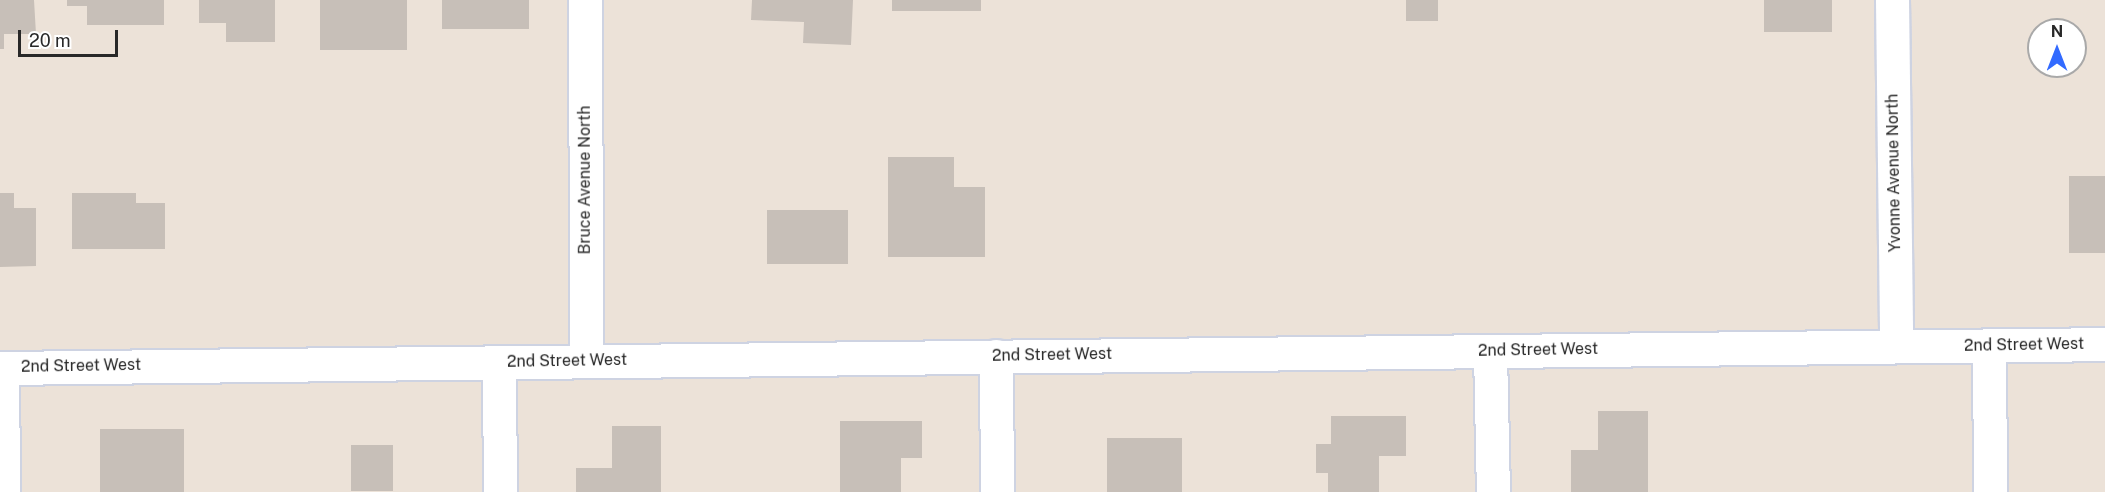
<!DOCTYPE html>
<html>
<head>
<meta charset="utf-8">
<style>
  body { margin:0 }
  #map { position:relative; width:2105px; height:492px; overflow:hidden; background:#ece2d8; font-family:"Public Sans",sans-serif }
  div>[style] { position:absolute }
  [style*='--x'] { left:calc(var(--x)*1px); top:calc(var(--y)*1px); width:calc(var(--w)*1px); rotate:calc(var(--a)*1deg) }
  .building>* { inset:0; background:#c7bfb8; transform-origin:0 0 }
  .roads { filter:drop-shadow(2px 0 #ced3e2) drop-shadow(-2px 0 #ced3e2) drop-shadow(0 2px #ced3e2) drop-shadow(0 -2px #ced3e2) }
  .minor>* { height:33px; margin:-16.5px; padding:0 16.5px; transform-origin:16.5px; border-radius:16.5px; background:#fff }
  span { translate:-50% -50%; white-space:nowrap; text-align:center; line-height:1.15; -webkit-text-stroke:4.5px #fff; paint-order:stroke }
  .street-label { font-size:16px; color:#282828 }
  .north { position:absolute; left:2027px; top:18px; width:60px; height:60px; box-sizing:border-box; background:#fff; border:2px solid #a9a9a9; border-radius:50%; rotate:0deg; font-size:16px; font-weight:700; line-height:24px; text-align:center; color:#282828 }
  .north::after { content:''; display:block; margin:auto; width:21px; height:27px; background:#326aff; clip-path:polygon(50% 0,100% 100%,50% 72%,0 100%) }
  .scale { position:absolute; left:18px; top:30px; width:100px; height:27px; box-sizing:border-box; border:3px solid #282828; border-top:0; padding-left:8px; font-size:18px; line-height:21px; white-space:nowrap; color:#282828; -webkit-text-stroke:4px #fff; paint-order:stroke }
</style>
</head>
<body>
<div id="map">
  <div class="building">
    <div style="clip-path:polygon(0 0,34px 0,36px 34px,4px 34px,4px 49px,0 49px)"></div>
    <div style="clip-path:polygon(67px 0,164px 0,164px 25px,87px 25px,87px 6px,67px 6px)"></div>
    <div style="clip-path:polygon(199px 0,275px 0,275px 42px,226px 42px,226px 23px,199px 23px)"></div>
    <div style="left:320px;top:0;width:87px;height:50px"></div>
    <div style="left:442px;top:0;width:87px;height:29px"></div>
    <div style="clip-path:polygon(752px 0,853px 0,851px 45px,803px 43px,804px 22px,751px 20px)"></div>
    <div style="left:892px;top:0;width:89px;height:11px"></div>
    <div style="left:1406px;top:0;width:32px;height:21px"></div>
    <div style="left:1764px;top:0;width:68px;height:32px"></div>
    <div style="clip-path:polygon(888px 157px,954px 157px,954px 187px,985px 187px,985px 257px,888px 257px)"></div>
    <div style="left:2069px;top:176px;width:36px;height:77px"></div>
    <div style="clip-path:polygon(0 193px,14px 193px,14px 208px,36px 208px,36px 266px,0 267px)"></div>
    <div style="clip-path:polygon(72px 193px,136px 193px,136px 203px,165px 203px,165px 249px,72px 249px)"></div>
    <div style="left:767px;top:210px;width:81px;height:54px"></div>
    <div style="clip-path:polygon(1598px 411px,1648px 411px,1648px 492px,1571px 492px,1571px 450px,1598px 450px)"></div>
    <div style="clip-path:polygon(1331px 416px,1406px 416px,1406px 456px,1379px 456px,1379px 492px,1328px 492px,1328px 473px,1316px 473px,1316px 444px,1331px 444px)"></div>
    <div style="clip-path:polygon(840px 421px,922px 421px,922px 458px,901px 458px,901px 492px,840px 492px)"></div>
    <div style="clip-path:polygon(612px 426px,661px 426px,661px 492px,576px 492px,576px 468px,612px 468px)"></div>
    <div style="left:100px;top:429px;width:84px;height:63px"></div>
    <div style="left:1107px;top:438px;width:75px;height:54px"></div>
    <div style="left:351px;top:445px;width:42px;height:46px"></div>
  </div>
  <div class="roads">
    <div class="minor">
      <div style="--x:585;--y:0;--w:361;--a:89.8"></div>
      <div style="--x:1892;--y:0;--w:346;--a:89.3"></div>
      <div style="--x:1989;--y:345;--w:147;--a:89.6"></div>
      <div style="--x:1490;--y:351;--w:141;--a:88.8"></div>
      <div style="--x:996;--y:356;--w:136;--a:89.6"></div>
      <div style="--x:499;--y:362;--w:130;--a:89.6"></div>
      <div style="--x:0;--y:368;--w:2105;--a:-0.65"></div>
      <div style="--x:2;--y:368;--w:124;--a:89.5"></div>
    </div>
  </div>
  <div class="street-label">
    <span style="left:1894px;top:173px;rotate:-91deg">Yvonne Avenue North</span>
    <span style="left:585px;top:180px;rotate:-90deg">Bruce Avenue North</span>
    <span style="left:2024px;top:345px;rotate:-1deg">2nd Street West</span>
    <span style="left:1538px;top:350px;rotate:-1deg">2nd Street West</span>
    <span style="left:1052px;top:355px;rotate:-1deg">2nd Street West</span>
    <span style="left:567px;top:361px;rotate:-1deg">2nd Street West</span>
    <span style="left:81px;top:366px;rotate:-1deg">2nd Street West</span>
  </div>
  <div class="north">N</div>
  <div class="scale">20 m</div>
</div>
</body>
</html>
